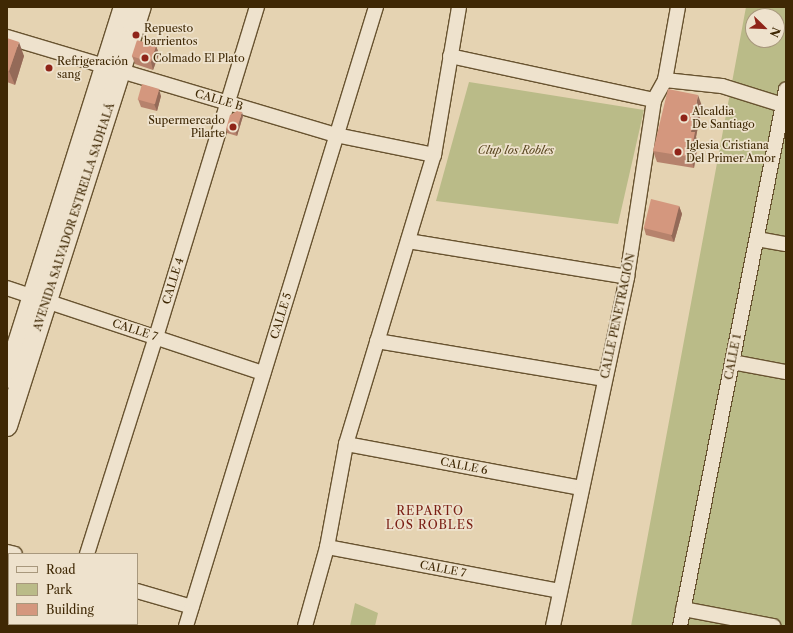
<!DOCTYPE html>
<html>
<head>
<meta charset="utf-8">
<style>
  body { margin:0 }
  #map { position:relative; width:793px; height:633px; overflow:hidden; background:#e5d3b2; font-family:"Libre Caslon Text",serif }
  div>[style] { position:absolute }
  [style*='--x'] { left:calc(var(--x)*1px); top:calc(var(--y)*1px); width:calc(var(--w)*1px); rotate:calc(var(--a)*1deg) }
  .green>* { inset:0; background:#babb88 }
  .roads { filter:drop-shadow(1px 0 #685330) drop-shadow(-1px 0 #685330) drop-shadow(0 1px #685330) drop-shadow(0 -1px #685330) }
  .street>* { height:14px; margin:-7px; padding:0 7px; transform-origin:7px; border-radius:7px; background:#eee2cd }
  .secondary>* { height:20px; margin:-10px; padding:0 10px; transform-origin:10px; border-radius:10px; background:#eee2cd }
  .wall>* { inset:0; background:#b6826c }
  .shaded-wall>* { inset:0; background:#946a58 }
  .building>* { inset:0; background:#d4977e; transform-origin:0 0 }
  .dots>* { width:11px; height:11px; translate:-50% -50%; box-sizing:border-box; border:2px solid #eee2cd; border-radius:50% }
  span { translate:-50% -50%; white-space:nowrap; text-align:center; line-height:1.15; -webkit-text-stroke:3.5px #eee2cd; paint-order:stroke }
  .poi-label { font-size:11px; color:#3f2804 }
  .left { translate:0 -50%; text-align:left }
  .right { translate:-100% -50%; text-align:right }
  .street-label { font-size:11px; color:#3f2804 }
  .park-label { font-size:11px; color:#58451e; font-style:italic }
  .neighbourhood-label { font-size:12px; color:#7a1f14; letter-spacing:1px }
  .frame { position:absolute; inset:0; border:8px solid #3f2804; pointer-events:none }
  .legend { position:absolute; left:8px; top:553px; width:130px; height:72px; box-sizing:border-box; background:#eee2cd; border:1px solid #a8987d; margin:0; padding:5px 7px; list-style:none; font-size:12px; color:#3f2804 }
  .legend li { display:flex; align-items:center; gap:8px; height:20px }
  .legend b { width:20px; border:1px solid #a8987d }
  .north { position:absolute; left:745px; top:8px; width:40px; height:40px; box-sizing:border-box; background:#eee2cd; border:1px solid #a8987d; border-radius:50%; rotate:113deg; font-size:11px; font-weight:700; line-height:16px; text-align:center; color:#3f2804 }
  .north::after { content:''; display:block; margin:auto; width:14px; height:18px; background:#8f2418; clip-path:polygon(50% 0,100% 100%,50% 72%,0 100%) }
</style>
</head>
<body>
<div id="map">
  <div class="green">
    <div style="clip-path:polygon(evenodd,746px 7px,786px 7px,786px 626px,631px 626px,746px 7px,753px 16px,777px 16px,777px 40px,753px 40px,753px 16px)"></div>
    <div style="clip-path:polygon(469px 82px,644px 110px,618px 224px,436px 201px)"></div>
    <div style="clip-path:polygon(355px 603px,378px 613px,375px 626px,350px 626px)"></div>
  </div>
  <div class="roads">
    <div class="street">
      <div style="--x:7;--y:37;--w:343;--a:16.6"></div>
      <div style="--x:336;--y:135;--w:100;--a:11.5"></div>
      <div style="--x:450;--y:56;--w:209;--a:12.2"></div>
      <div style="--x:665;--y:80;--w:57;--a:6"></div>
      <div style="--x:722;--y:86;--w:67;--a:17.4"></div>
      <div style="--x:757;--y:239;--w:29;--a:10"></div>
      <div style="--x:408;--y:241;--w:222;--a:9.3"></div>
      <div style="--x:7;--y:288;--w:270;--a:18.4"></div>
      <div style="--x:377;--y:341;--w:231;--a:9.5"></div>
      <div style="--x:732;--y:362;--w:55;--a:10.5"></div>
      <div style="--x:346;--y:444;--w:239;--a:10.6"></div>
      <div style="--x:327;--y:547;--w:236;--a:10.7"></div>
      <div style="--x:7;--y:552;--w:8;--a:14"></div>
      <div style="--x:87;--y:554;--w:228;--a:-72.4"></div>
      <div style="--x:156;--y:337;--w:345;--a:-73"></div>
      <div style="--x:137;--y:591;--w:57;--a:16.2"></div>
      <div style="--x:683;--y:609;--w:92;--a:10.7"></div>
      <div style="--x:64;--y:626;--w:2;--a:-63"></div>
      <div style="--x:186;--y:626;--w:648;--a:-72.94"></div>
      <div style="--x:305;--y:626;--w:82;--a:-74.4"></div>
      <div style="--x:327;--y:547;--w:105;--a:-79.5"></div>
      <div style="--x:346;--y:444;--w:302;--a:-73.1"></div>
      <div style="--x:434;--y:155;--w:150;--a:-80.4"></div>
      <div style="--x:553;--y:626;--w:357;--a:-78"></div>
      <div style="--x:627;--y:277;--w:179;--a:-81.3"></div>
      <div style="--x:654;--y:100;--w:23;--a:-61"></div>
      <div style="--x:665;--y:80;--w:74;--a:-79.9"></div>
      <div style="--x:680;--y:626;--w:547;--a:-78.83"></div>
    </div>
    <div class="secondary">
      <div style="--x:7;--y:378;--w:389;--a:-72.5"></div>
      <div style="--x:7;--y:426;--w:440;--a:-72.3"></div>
    </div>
  </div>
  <div class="wall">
    <div style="clip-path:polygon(7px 38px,24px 56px,15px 85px,7px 82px)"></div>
    <div style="clip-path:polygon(156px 46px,159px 54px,153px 70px,135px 64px,132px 56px)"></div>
    <div style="clip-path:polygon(161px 96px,157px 111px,141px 107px,138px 99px)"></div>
    <div style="clip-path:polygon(702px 106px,696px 137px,698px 143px,694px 168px,657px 162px,653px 151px)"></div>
    <div style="clip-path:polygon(243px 116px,237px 136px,227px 133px,226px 129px)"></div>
    <div style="clip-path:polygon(679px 206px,682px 214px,674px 242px,646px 235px,644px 228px)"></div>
  </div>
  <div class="shaded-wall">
    <div style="clip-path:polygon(19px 42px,24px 56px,15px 85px,9px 71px)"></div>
    <div style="clip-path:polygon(156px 46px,159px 54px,153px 70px,151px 62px)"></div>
    <div style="clip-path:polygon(159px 89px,161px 96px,157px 111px,154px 104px)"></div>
    <div style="clip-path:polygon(698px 95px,702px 106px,696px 137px,698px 143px,694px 168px,690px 157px,691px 132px)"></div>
    <div style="clip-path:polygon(242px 112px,243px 116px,237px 136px,236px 132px)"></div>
    <div style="clip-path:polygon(679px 206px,682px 214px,674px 242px,671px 235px)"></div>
  </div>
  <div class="building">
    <div style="clip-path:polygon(7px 38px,19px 42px,9px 71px,7px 70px)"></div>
    <div style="left:137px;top:40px;width:20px;height:17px;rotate:18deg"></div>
    <div style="left:142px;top:84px;width:18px;height:16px;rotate:16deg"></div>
    <div style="clip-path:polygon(668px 89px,698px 95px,691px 132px,695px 132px,690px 157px,653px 151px)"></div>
    <div style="clip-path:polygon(237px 111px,242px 112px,236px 132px,226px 129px,230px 115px)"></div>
    <div style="left:651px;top:199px;width:29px;height:30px;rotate:14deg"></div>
  </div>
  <div class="dots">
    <div style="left:136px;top:35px;background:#8f2418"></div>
    <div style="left:145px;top:58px;background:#8f2418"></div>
    <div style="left:49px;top:68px;background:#8f2418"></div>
    <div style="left:684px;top:118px;background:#8f2418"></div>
    <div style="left:233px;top:127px;background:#8f2418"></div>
    <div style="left:678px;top:152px;background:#8f2418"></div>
  </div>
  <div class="poi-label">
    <span class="left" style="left:144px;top:35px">Repuesto<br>barrientos</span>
    <span class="left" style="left:153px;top:58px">Colmado El Plato</span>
    <span class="left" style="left:57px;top:68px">Refrigeración<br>sang</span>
    <span class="left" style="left:692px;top:118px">Alcaldia<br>De Santiago</span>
    <span class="right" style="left:225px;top:127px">Supermercado<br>Pilarte</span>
    <span class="left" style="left:686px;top:152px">Iglesia Cristiana<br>Del Primer Amor</span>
  </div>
  <div class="street-label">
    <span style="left:219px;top:100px;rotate:16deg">CALLE B</span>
    <span style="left:74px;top:217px;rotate:-72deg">AVENIDA SALVADOR ESTRELLA SADHALÁ</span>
    <span style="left:173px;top:281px;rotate:-73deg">CALLE 4</span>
    <span style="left:281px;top:316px;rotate:-73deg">CALLE 5</span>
    <span style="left:618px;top:316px;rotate:-78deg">CALLE PENETRACIÓN</span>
    <span style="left:135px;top:330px;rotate:18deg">CALLE 7</span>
    <span style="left:733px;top:357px;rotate:-79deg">CALLE 1</span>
    <span style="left:464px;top:466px;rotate:11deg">CALLE 6</span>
    <span style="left:443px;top:569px;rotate:11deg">CALLE 7</span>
  </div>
  <div class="park-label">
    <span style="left:516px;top:150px">Clup los Robles</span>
  </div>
  <div class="neighbourhood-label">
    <span style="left:430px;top:518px">REPARTO<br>LOS ROBLES</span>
  </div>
  <div class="frame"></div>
  <ul class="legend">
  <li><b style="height:5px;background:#eee2cd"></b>Road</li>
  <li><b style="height:11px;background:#babb88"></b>Park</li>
  <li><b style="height:11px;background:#d4977e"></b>Building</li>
  </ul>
  <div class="north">N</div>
</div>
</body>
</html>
